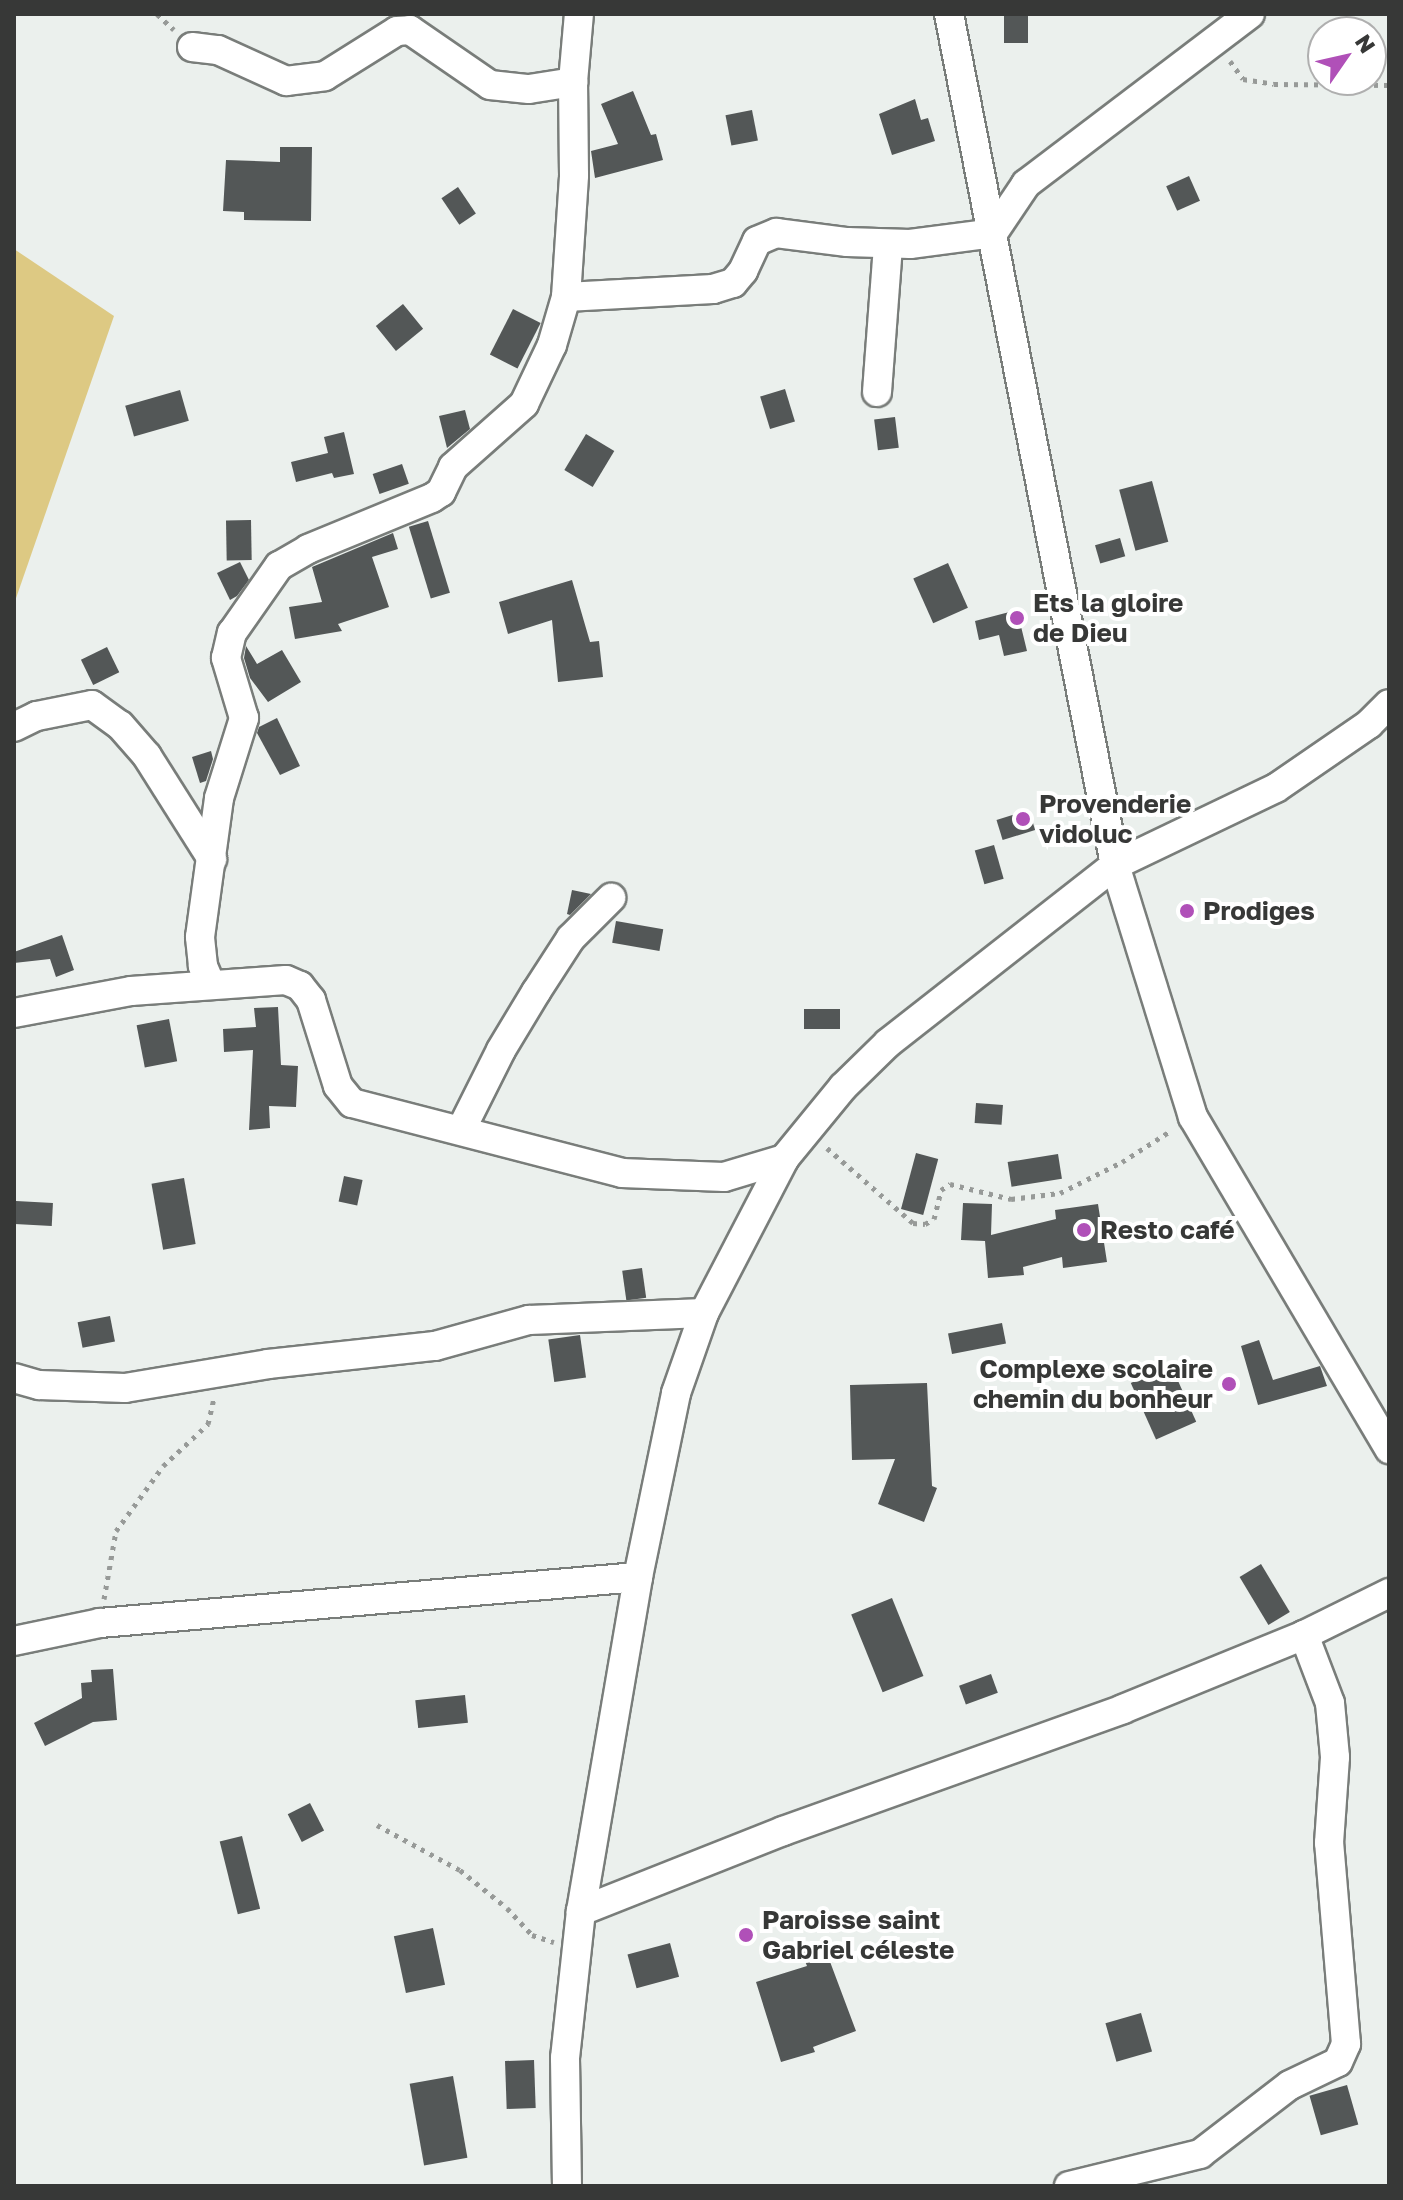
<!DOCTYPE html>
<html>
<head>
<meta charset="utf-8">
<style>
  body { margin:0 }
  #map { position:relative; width:1403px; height:2200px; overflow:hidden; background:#ebf0ed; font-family:"Golos Text",sans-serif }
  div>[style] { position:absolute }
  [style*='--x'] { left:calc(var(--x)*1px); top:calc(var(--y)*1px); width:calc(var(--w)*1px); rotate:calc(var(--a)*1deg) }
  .green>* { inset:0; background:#ddc983 }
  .building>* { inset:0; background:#535757; transform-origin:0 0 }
  .path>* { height:5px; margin-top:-2.5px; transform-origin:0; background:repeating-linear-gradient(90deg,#979a98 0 4px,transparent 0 10px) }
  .roads { filter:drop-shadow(2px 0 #797d7a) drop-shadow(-2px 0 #797d7a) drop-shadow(0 2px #797d7a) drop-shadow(0 -2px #797d7a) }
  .minor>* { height:28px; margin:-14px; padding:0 14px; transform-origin:14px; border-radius:14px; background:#fff }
  .dots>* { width:22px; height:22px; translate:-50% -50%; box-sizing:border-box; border:4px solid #fff; border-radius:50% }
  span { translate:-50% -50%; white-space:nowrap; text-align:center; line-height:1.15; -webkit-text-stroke:8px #fff; paint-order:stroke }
  .poi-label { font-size:26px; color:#373837; font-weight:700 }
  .left { translate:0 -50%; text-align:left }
  .right { translate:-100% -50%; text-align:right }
  .frame { position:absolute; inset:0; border:16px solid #373837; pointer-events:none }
  .north { position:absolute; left:1307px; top:16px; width:80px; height:80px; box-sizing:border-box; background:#fff; border:2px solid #afafaf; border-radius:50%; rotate:56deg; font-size:22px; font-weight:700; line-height:32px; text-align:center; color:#373837 }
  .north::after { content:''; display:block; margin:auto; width:28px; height:36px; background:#b050b8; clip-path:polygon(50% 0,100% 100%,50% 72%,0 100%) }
</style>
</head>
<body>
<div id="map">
  <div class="green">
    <div style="clip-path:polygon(14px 249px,114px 316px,14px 604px)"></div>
  </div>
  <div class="building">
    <div style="left:1004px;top:14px;width:24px;height:29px"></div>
    <div style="clip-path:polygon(633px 91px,651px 135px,656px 134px,663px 160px,595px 178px,591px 151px,618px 144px,601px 104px)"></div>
    <div style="clip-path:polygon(915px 99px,921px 120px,928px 118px,935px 141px,892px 155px,879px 114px)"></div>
    <div style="left:752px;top:110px;width:31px;height:27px;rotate:79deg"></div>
    <div style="clip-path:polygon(280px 147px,312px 147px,311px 221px,244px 220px,244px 212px,223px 211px,226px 160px,280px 162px)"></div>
    <div style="left:1189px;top:176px;width:27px;height:25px;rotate:66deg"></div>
    <div style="left:458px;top:187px;width:32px;height:20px;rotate:56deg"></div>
    <div style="left:403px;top:304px;width:32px;height:35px;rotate:51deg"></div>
    <div style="left:513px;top:309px;width:31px;height:51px;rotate:27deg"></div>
    <div style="left:785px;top:389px;width:34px;height:26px;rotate:73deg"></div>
    <div style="left:180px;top:390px;width:32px;height:57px;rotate:74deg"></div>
    <div style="clip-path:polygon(465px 410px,470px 429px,447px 448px,439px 416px)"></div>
    <div style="left:895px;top:417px;width:31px;height:21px;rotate:83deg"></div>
    <div style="clip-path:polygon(344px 432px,354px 474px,334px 478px,332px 473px,296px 482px,291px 462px,328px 453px,324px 437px)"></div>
    <div style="left:586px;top:434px;width:33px;height:42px;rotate:31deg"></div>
    <div style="left:402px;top:464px;width:21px;height:31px;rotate:71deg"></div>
    <div style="left:1152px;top:481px;width:63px;height:34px;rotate:75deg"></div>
    <div style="left:251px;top:520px;width:40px;height:25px;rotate:89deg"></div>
    <div style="left:428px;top:521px;width:75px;height:20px;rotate:73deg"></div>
    <div style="clip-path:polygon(393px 533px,398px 549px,372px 557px,389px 607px,338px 624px,342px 631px,295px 639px,289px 607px,322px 602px,312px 567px)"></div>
    <div style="left:1120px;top:538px;width:19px;height:26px;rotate:74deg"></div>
    <div style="clip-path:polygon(240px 562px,249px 580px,237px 596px,230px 600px,217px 573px)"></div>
    <div style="left:948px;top:563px;width:49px;height:38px;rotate:66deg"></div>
    <div style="clip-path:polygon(572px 580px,590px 642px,599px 641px,603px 677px,558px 682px,552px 620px,508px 634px,499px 602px)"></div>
    <div style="clip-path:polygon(1017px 610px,1027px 651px,1004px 656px,999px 635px,979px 640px,975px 621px)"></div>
    <div style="clip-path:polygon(246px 646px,257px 664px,282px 650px,301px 682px,268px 702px,250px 678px,244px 658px)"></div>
    <div style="left:107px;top:647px;width:28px;height:29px;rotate:64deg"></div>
    <div style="clip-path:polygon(277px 718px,300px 766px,280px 775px,257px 733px,259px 727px)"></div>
    <div style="clip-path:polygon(211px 751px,213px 759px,206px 781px,200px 783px,192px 757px)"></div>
    <div style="left:1029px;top:810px;width:21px;height:34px;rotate:73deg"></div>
    <div style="left:994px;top:845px;width:35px;height:20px;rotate:74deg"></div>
    <div style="clip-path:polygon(572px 890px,591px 894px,570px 915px,567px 914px)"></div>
    <div style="left:616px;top:921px;width:48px;height:22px;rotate:10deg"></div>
    <div style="clip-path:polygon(62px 935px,74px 970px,56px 977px,50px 959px,14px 963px,14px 952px)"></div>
    <div style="clip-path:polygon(278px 1007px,281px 1065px,298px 1066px,296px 1107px,269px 1106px,270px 1128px,249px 1130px,253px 1050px,224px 1052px,223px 1029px,256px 1027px,254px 1008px)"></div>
    <div style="left:840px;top:1009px;width:20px;height:36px;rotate:90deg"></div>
    <div style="left:169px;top:1019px;width:43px;height:33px;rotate:79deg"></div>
    <div style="left:976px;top:1103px;width:27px;height:20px;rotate:4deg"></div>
    <div style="left:916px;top:1153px;width:23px;height:58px;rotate:15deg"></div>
    <div style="left:1058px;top:1154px;width:25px;height:51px;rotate:81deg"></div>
    <div style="left:344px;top:1176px;width:19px;height:26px;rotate:12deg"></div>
    <div style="left:184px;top:1178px;width:67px;height:33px;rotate:80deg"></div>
    <div style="left:16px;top:1201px;width:37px;height:23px;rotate:3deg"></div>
    <div style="clip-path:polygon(963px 1203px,992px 1204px,991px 1235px,1056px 1219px,1055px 1210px,1098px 1204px,1107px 1262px,1063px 1268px,1062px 1257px,1023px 1267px,1024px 1275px,988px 1278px,985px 1241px,961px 1240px)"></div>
    <div style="left:642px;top:1268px;width:30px;height:20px;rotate:82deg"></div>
    <div style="left:110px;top:1316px;width:26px;height:33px;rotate:79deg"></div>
    <div style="left:1002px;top:1323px;width:21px;height:55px;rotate:79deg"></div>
    <div style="left:580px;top:1335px;width:43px;height:32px;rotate:82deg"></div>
    <div style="clip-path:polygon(1259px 1340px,1273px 1380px,1320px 1366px,1327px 1386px,1258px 1405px,1241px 1346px)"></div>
    <div style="left:1171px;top:1365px;width:62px;height:44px;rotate:66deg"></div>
    <div style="clip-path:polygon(927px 1383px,932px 1486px,937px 1488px,924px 1522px,878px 1504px,895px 1459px,852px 1460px,850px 1385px)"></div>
    <div style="left:1261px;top:1564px;width:56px;height:25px;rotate:59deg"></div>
    <div style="left:892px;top:1598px;width:84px;height:44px;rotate:68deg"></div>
    <div style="clip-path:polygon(113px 1669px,117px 1720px,93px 1722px,45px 1746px,34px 1723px,82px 1698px,81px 1683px,92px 1682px,91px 1670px)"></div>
    <div style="left:991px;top:1674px;width:20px;height:34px;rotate:70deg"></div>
    <div style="left:465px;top:1695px;width:28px;height:50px;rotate:84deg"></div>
    <div style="left:310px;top:1803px;width:31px;height:25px;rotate:63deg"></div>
    <div style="left:242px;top:1836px;width:75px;height:23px;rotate:76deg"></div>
    <div style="left:433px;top:1928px;width:58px;height:40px;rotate:78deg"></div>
    <div style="left:670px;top:1943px;width:35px;height:44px;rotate:75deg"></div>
    <div style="clip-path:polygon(823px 1943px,856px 2031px,813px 2047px,815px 2052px,781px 2062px,756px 1982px,807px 1966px,801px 1951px)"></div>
    <div style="left:1141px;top:2013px;width:40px;height:37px;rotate:74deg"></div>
    <div style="left:534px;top:2060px;width:48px;height:29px;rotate:88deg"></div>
    <div style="left:453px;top:2076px;width:83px;height:44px;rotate:80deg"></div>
    <div style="left:1347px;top:2085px;width:41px;height:39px;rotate:74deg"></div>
  </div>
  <div class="path">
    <div style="--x:157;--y:14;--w:23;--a:43"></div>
    <div style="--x:1230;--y:61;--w:22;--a:54"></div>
    <div style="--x:1243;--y:79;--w:31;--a:9"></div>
    <div style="--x:1274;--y:84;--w:115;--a:0.5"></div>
    <div style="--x:827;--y:1148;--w:114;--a:41.1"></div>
    <div style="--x:913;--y:1223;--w:12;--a:5"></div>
    <div style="--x:925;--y:1224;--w:10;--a:-29"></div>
    <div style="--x:934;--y:1219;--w:30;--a:-76"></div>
    <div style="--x:941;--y:1190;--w:11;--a:-34"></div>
    <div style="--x:950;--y:1184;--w:63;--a:13.8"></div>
    <div style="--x:1011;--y:1199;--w:49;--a:-7"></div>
    <div style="--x:1060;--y:1193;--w:69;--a:-26.6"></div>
    <div style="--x:1122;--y:1162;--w:59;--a:-32.6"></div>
    <div style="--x:104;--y:1599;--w:69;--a:-80"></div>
    <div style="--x:116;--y:1531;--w:80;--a:-54.1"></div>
    <div style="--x:163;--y:1466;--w:62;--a:-43"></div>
    <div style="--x:208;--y:1424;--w:28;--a:-77"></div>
    <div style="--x:377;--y:1825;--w:94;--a:28.5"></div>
    <div style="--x:460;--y:1870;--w:60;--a:39"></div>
    <div style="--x:507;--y:1908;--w:37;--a:47"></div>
    <div style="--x:532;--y:1935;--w:23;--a:18"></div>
  </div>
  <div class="roads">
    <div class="minor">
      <div style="--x:949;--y:14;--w:867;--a:78.96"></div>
      <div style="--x:1115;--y:865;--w:264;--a:72.8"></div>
      <div style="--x:1193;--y:1117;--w:386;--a:59.4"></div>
      <div style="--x:192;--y:47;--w:26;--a:7"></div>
      <div style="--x:218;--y:50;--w:75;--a:24.5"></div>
      <div style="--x:286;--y:81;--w:39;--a:-7"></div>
      <div style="--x:325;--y:76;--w:85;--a:-32"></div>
      <div style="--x:397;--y:31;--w:13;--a:-4"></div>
      <div style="--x:410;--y:30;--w:97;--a:34.5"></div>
      <div style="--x:490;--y:85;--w:39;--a:6"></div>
      <div style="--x:529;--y:89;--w:45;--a:-9"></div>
      <div style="--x:566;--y:297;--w:147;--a:-3.1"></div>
      <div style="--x:713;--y:289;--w:21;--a:-17"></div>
      <div style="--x:733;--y:283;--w:16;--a:-50"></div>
      <div style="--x:743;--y:271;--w:33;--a:-65"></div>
      <div style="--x:757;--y:241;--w:21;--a:-23"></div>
      <div style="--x:776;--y:233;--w:72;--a:7.2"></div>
      <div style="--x:847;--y:242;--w:63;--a:1.8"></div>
      <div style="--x:910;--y:244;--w:84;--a:-7.5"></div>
      <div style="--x:993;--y:233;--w:59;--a:-56"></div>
      <div style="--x:1026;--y:184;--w:281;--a:-37.2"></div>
      <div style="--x:877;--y:392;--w:148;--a:-85.7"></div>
      <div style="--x:14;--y:727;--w:25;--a:-26"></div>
      <div style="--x:37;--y:716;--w:56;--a:-11.3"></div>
      <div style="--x:92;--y:705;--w:34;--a:36"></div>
      <div style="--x:120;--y:725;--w:41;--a:48.9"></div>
      <div style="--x:147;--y:756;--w:122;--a:57.7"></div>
      <div style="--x:211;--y:985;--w:21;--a:-113"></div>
      <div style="--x:203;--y:966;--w:29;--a:-96"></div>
      <div style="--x:200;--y:937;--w:140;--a:-82.2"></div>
      <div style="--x:219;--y:798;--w:84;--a:-72.6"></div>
      <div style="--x:244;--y:718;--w:63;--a:-106.7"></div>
      <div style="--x:226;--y:658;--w:26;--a:-77"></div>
      <div style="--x:232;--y:633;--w:82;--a:-55"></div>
      <div style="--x:279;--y:566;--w:34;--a:-30"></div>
      <div style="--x:308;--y:549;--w:134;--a:-22.4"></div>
      <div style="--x:432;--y:498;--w:11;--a:-34"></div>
      <div style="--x:441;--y:492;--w:28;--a:-64"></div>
      <div style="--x:453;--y:467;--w:95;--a:-41.6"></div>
      <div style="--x:524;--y:404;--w:65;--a:-64.6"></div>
      <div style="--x:552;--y:345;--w:50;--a:-73.7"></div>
      <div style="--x:566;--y:297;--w:122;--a:-86.2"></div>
      <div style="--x:574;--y:175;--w:93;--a:-90.6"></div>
      <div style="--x:573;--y:82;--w:68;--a:-85"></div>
      <div style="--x:14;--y:1013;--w:119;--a:-10.6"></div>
      <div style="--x:131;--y:991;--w:155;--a:-4.1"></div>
      <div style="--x:286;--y:980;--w:15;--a:23"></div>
      <div style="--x:300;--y:986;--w:18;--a:52"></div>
      <div style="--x:311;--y:1000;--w:90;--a:72.6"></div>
      <div style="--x:338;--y:1086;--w:22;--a:51"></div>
      <div style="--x:352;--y:1103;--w:279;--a:14.5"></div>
      <div style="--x:622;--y:1173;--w:102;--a:2.2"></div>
      <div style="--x:724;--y:1177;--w:63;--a:-16.7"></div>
      <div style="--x:461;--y:1130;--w:89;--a:-63.4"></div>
      <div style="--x:501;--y:1050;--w:68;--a:-58.9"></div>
      <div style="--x:536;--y:992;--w:64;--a:-57.1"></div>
      <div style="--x:571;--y:938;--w:57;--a:-45"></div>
      <div style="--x:14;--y:1378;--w:26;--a:16"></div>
      <div style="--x:39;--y:1385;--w:86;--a:2"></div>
      <div style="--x:125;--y:1388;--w:145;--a:-9.5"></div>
      <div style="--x:268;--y:1364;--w:168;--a:-6.2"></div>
      <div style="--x:435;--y:1346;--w:98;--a:-15.5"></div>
      <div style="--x:529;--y:1320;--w:175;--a:-2.3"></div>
      <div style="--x:14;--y:1641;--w:88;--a:-11.8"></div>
      <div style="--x:100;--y:1623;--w:540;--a:-4.89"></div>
      <div style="--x:581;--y:1911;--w:217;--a:-21.6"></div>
      <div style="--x:783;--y:1831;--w:361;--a:-19.7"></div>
      <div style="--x:1123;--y:1709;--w:196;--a:-22.2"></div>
      <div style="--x:1304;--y:1635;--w:95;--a:-26.3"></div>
      <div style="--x:567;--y:2186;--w:128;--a:-90.9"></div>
      <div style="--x:565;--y:2058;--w:148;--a:-83.8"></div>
      <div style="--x:581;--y:1911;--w:339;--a:-80.3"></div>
      <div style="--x:638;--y:1577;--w:188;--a:-78.3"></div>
      <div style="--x:676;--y:1393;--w:85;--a:-70.7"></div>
      <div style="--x:704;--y:1313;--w:174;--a:-62.5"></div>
      <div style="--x:784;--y:1159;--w:93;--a:-50.7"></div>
      <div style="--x:843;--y:1087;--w:63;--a:-44.4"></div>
      <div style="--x:888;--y:1043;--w:288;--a:-38.1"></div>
      <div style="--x:1115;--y:865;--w:178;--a:-25.6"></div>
      <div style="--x:1276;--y:788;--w:113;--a:-34.5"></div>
      <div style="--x:1369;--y:724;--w:28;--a:-45"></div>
      <div style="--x:1069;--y:2186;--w:135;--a:-13.7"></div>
      <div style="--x:1200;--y:2154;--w:113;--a:-37.5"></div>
      <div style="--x:1290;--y:2085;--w:53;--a:-25.6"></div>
      <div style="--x:1338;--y:2062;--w:20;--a:-66"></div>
      <div style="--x:1346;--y:2044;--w:202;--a:-94.8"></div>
      <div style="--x:1329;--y:1843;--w:86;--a:-86"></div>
      <div style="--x:1335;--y:1757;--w:54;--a:-95.3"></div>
      <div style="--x:1330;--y:1703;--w:73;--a:-110.9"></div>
    </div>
  </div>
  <div class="dots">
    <div style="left:1017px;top:618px;background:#b050b8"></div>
    <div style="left:1023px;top:819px;background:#b050b8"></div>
    <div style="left:1187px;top:911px;background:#b050b8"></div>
    <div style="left:1084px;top:1230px;background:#b050b8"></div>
    <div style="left:1229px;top:1384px;background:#b050b8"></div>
    <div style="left:746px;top:1935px;background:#b050b8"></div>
  </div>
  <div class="poi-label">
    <span class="left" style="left:1033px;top:618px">Ets la gloire<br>de Dieu</span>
    <span class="left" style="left:1039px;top:819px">Provenderie<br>vidoluc</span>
    <span class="left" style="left:1203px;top:911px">Prodiges</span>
    <span class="left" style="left:1100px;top:1230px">Resto café</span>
    <span class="right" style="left:1213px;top:1384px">Complexe scolaire<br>chemin du bonheur</span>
    <span class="left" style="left:762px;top:1935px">Paroisse saint<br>Gabriel céleste</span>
  </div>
  <div class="frame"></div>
  <div class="north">N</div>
</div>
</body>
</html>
